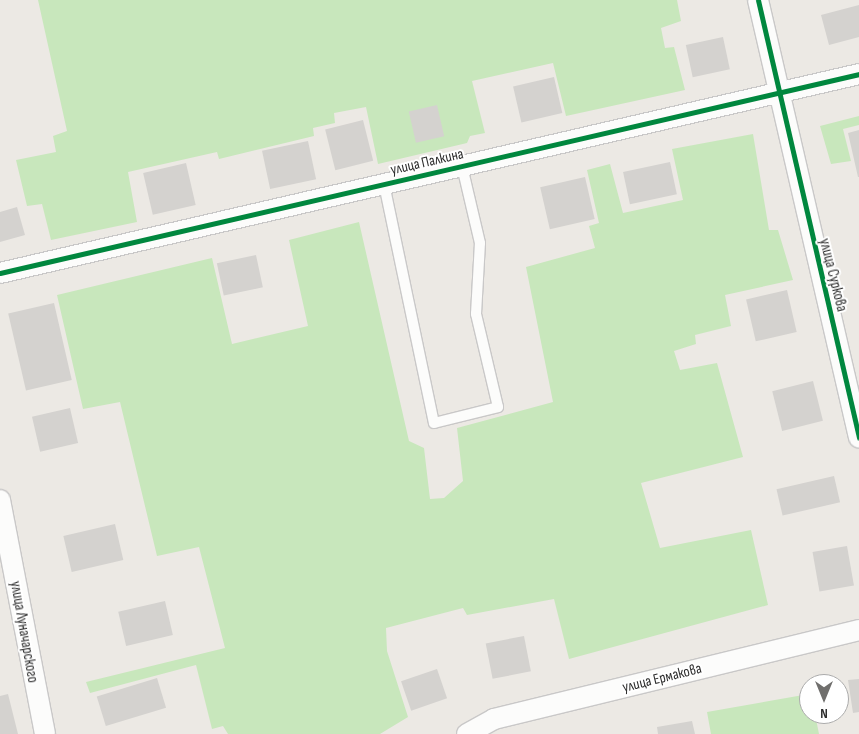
<!DOCTYPE html>
<html>
<head>
<meta charset="utf-8">
<style>
  body { margin:0 }
  #map { position:relative; width:859px; height:734px; overflow:hidden; background:#ece9e4; font-family:"Sofia Sans Condensed",sans-serif }
  div>[style] { position:absolute }
  [style*='--x'] { left:calc(var(--x)*1px); top:calc(var(--y)*1px); width:calc(var(--w)*1px); rotate:calc(var(--a)*1deg) }
  .green>* { inset:0; background:#c8e7bc }
  .building>* { inset:0; background:#d4d2cf; transform-origin:0 0 }
  .roads { filter:drop-shadow(1px 0 #c9c8c8) drop-shadow(-1px 0 #c9c8c8) drop-shadow(0 1px #c9c8c8) drop-shadow(0 -1px #c9c8c8) }
  .service>* { height:10px; margin:-5px; padding:0 5px; transform-origin:5px; border-radius:5px; background:#fcfcfb }
  .minor>* { height:20px; margin:-10px; padding:0 10px; transform-origin:10px; border-radius:10px; background:#fcfcfb }
  .cycleway>* { height:5px; margin:-2.5px; padding:0 2.5px; transform-origin:2.5px; border-radius:2.5px; background:#00873e }
  span { translate:-50% -50%; white-space:nowrap; text-align:center; line-height:1.15; -webkit-text-stroke:4px #fff; paint-order:stroke }
  .street-label { font-size:15px; color:#2d2d2d }
  .north { position:absolute; left:799px; top:674px; width:50px; height:50px; box-sizing:border-box; background:#fff; border:1px solid #ababab; border-radius:50%; rotate:180deg; font-size:14px; font-weight:700; line-height:20px; text-align:center; color:#2d2d2d }
  .north::after { content:''; display:block; margin:auto; width:18px; height:22px; background:#706f6d; clip-path:polygon(50% 0,100% 100%,50% 72%,0 100%) }
</style>
</head>
<body>
<div id="map">
  <div class="green">
    <div style="clip-path:polygon(38px 0,677px 0,681px 21px,661px 28px,665px 48px,674px 47px,685px 90px,566px 116px,553px 63px,472px 81px,485px 133px,470px 136px,467px 143px,378px 164px,366px 107px,334px 113px,335px 123px,313px 128px,314px 136px,219px 159px,217px 152px,128px 172px,137px 222px,51px 240px,42px 204px,27px 206px,16px 160px,56px 152px,53px 136px,67px 131px)"></div>
    <div style="clip-path:polygon(859px 116px,859px 125px,843px 129px,851px 161px,831px 164px,820px 126px)"></div>
    <div style="clip-path:polygon(753px 134px,769px 230px,778px 230px,793px 280px,725px 295px,731px 326px,695px 335px,696px 344px,674px 351px,680px 370px,717px 363px,743px 457px,641px 483px,660px 548px,751px 530px,768px 605px,569px 659px,554px 599px,467px 615px,463px 608px,386px 628px,387px 651px,408px 717px,380px 734px,228px 734px,223px 726px,212px 729px,196px 665px,90px 693px,86px 682px,225px 648px,199px 547px,157px 556px,120px 402px,83px 409px,57px 295px,212px 258px,232px 344px,308px 326px,289px 240px,359px 222px,409px 441px,424px 448px,430px 499px,444px 498px,463px 481px,457px 428px,553px 402px,526px 267px,595px 248px,589px 226px,599px 223px,587px 170px,610px 164px,623px 213px,683px 200px,672px 149px)"></div>
    <div style="clip-path:polygon(809px 694px,809px 714px,815px 714px,819px 734px,711px 734px,707px 712px)"></div>
  </div>
  <div class="building">
    <div style="clip-path:polygon(859px 5px,859px 37px,829px 45px,821px 15px)"></div>
    <div style="left:723px;top:37px;width:33px;height:38px;rotate:78deg"></div>
    <div style="left:554px;top:77px;width:37px;height:42px;rotate:77deg"></div>
    <div style="left:437px;top:105px;width:32px;height:29px;rotate:77deg"></div>
    <div style="left:363px;top:120px;width:42px;height:39px;rotate:76deg"></div>
    <div style="clip-path:polygon(859px 130px,859px 177px,858px 177px,848px 133px)"></div>
    <div style="left:308px;top:141px;width:39px;height:47px;rotate:78deg"></div>
    <div style="left:670px;top:162px;width:33px;height:48px;rotate:78deg"></div>
    <div style="left:186px;top:163px;width:43px;height:44px;rotate:77deg"></div>
    <div style="left:585px;top:177px;width:43px;height:46px;rotate:77deg"></div>
    <div style="clip-path:polygon(17px 207px,25px 235px,0 242px,0 212px)"></div>
    <div style="left:256px;top:255px;width:33px;height:40px;rotate:78deg"></div>
    <div style="left:787px;top:290px;width:43px;height:42px;rotate:77deg"></div>
    <div style="left:54px;top:303px;width:79px;height:47px;rotate:77deg"></div>
    <div style="left:813px;top:381px;width:41px;height:42px;rotate:76deg"></div>
    <div style="left:70px;top:408px;width:36px;height:39px;rotate:77deg"></div>
    <div style="left:834px;top:476px;width:27px;height:59px;rotate:77deg"></div>
    <div style="left:115px;top:524px;width:37px;height:53px;rotate:77deg"></div>
    <div style="left:847px;top:546px;width:40px;height:35px;rotate:80deg"></div>
    <div style="left:165px;top:601px;width:35px;height:48px;rotate:77deg"></div>
    <div style="left:524px;top:636px;width:36px;height:39px;rotate:79deg"></div>
    <div style="left:437px;top:669px;width:31px;height:38px;rotate:71deg"></div>
    <div style="left:157px;top:678px;width:31px;height:63px;rotate:73deg"></div>
    <div style="clip-path:polygon(859px 679px,859px 712px,853px 713px,848px 680px)"></div>
    <div style="clip-path:polygon(8px 694px,18px 734px,0 734px,0 696px)"></div>
    <div style="clip-path:polygon(692px 721px,695px 734px,658px 734px,657px 727px)"></div>
  </div>
  <div class="roads">
    <div class="service">
      <div style="--x:384;--y:184;--w:244;--a:78.2"></div>
      <div style="--x:434;--y:423;--w:66;--a:-14"></div>
      <div style="--x:498;--y:407;--w:96;--a:-103.3"></div>
      <div style="--x:476;--y:314;--w:71;--a:-86.8"></div>
      <div style="--x:480;--y:243;--w:79;--a:-103.2"></div>
    </div>
    <div class="minor">
      <div style="--x:758;--y:0;--w:449;--a:77"></div>
      <div style="--x:0;--y:273;--w:882;--a:-13.04"></div>
      <div style="--x:0;--y:500;--w:238;--a:79.1"></div>
      <div style="--x:467;--y:734;--w:31;--a:-29"></div>
      <div style="--x:494;--y:719;--w:376;--a:-13.7"></div>
    </div>
  </div>
  <div class="cycleway">
    <div style="--x:758;--y:0;--w:449;--a:77"></div>
    <div style="--x:0;--y:273;--w:882;--a:-13.04"></div>
  </div>
  <div class="street-label">
    <span style="left:427px;top:162px;rotate:-13deg">улица Палкина</span>
    <span style="left:833px;top:275px;rotate:76deg">улица Суркова</span>
    <span style="left:24px;top:632px;rotate:80deg">улица Луначарского</span>
    <span style="left:662px;top:678px;rotate:-14deg">улица Ермакова</span>
  </div>
  <div class="north">N</div>
</div>
</body>
</html>
